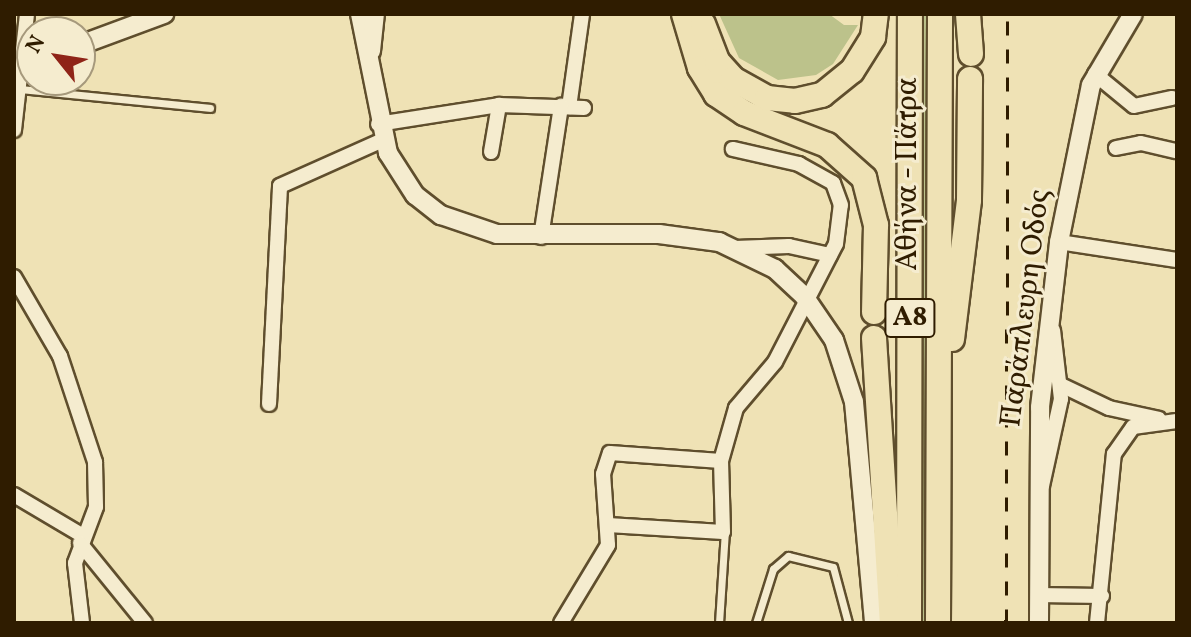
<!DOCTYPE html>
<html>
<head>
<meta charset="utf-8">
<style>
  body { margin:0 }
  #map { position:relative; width:1191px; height:637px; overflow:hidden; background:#efe2b5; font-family:Vollkorn,serif }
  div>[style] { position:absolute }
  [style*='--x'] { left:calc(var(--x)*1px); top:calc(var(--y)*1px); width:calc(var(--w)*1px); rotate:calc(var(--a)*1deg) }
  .green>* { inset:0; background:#bcc28b }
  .roads { filter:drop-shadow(2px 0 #5f4e2d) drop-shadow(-2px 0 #5f4e2d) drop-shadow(0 2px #5f4e2d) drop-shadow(0 -2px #5f4e2d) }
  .lane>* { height:7px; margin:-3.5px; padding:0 3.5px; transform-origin:3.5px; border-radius:3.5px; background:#f5eccf }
  .street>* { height:14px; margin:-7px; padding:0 7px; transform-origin:7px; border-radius:7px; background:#f5eccf }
  .secondary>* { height:18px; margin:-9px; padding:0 9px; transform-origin:9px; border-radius:9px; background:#f5eccf }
  .highway>* { height:24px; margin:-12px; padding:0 12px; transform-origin:12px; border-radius:12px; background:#efe2b5 }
  .rail>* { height:3px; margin-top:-1.5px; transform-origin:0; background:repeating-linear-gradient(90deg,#2f1c00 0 14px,transparent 0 28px) }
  span { translate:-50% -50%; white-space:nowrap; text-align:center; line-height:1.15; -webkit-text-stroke:6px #f5eccf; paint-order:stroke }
  .shield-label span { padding:2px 6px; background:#f5eccf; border:2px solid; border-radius:6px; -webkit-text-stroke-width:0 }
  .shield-label { font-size:28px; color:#2f1c00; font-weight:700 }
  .street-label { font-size:30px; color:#2f1c00 }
  .frame { position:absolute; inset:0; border:16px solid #2f1c00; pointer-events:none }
  .north { position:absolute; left:16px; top:16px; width:80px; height:80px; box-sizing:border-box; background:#f5eccf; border:2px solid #a6997c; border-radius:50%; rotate:300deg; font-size:22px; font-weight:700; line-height:32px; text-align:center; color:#2f1c00 }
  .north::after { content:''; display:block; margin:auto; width:28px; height:36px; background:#8f2418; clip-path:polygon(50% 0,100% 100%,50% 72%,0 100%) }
</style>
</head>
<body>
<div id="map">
  <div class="green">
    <div style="clip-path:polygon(719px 14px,829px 14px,844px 25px,858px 25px,833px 64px,816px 75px,778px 80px,739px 58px)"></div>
    <div style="clip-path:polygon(922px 14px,927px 14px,926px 623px,920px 623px)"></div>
  </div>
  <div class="roads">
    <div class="lane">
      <div style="--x:21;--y:89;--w:190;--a:5.7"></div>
      <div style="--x:719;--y:623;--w:93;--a:-86.3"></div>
      <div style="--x:756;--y:623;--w:57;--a:-72.5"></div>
      <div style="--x:773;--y:569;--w:20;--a:-41"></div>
      <div style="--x:788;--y:556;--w:46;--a:13.7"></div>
      <div style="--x:833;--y:567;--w:58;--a:75"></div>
    </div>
    <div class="street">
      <div style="--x:1095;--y:74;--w:50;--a:39.4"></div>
      <div style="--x:1134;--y:106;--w:39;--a:-12"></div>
      <div style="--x:569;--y:107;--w:94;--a:-82"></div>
      <div style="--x:378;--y:124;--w:122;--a:-8.9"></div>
      <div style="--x:499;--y:105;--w:85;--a:2"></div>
      <div style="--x:14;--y:130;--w:117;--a:-83.6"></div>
      <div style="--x:1116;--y:148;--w:25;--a:-11"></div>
      <div style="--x:1141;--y:143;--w:37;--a:13"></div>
      <div style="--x:491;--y:152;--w:48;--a:-80.3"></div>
      <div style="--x:541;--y:237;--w:133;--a:-81.3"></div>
      <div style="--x:1059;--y:242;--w:119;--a:8.7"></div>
      <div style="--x:735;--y:248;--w:54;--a:-2.1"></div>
      <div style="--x:789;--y:246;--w:42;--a:12.4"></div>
      <div style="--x:14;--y:277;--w:91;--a:59.8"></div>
      <div style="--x:60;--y:356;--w:112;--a:71.7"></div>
      <div style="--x:95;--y:462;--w:45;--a:88.7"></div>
      <div style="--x:96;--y:507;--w:60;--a:110.6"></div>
      <div style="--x:75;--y:563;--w:60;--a:83.3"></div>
      <div style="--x:1061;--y:385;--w:53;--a:25.6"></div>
      <div style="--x:1109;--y:408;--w:51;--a:12.4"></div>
      <div style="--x:269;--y:404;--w:218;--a:-87.1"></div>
      <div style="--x:280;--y:186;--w:113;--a:-24.1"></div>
      <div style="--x:1042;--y:486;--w:89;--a:-77.7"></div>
      <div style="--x:1061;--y:399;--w:69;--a:-96.6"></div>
      <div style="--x:14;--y:495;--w:80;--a:30.7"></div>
      <div style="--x:608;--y:525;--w:115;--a:3.5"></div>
      <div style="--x:723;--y:532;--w:71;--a:-91.6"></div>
      <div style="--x:721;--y:461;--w:55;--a:-74.2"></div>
      <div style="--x:736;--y:408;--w:60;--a:-49.7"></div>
      <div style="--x:775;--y:362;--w:133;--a:-62.7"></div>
      <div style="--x:836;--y:244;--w:39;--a:-83"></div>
      <div style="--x:841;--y:205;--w:23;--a:-110"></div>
      <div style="--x:833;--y:183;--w:39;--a:-151"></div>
      <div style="--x:799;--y:164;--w:68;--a:-167.2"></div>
      <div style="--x:80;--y:543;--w:103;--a:50.9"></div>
      <div style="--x:1038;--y:595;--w:64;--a:0.9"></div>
      <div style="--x:561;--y:623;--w:91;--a:-58.9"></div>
      <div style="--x:608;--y:545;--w:71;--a:-94"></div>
      <div style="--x:603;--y:474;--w:22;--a:-72"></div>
      <div style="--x:610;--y:453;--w:111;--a:4.1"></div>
      <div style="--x:1097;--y:623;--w:170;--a:-84.3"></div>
      <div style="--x:1114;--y:454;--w:33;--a:-55"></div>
      <div style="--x:1133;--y:427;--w:44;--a:-7.8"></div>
    </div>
    <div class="secondary">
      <div style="--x:360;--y:14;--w:142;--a:78.6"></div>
      <div style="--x:388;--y:153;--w:50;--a:57.3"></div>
      <div style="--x:415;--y:195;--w:33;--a:38"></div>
      <div style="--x:441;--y:215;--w:59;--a:18.7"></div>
      <div style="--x:497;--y:234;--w:162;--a:0"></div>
      <div style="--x:659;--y:234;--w:61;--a:7.6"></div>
      <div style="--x:719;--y:242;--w:62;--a:25.7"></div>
      <div style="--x:775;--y:269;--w:40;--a:43"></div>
      <div style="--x:804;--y:296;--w:53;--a:55.7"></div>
      <div style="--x:834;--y:340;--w:65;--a:72.1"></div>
      <div style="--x:854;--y:402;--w:222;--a:84.8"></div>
      <div style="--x:80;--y:45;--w:90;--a:-20.3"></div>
      <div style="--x:371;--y:51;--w:37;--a:-84"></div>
      <div style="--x:14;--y:63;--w:18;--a:-9"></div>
      <div style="--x:1039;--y:623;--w:216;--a:-89.7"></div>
      <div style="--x:1040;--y:407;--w:166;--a:-83.4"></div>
      <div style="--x:1059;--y:242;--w:160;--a:-78.5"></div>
      <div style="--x:1091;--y:85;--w:82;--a:-59.4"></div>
    </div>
    <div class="highway">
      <div style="--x:684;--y:14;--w:56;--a:73.5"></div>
      <div style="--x:700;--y:68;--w:31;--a:58"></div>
      <div style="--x:716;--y:94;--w:34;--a:34"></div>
      <div style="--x:744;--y:113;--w:89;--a:21.1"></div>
      <div style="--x:827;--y:145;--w:50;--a:41.7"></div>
      <div style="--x:864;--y:178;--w:49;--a:75.7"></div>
      <div style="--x:876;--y:225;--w:87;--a:91.3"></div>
      <div style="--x:968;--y:14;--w:40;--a:85.7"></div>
      <div style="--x:703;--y:24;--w:40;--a:69"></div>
      <div style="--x:717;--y:61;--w:24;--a:48"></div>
      <div style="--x:733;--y:79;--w:39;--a:29"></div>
      <div style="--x:767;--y:98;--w:28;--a:6"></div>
      <div style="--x:795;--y:101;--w:28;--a:-13"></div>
      <div style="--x:822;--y:95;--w:38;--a:-39"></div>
      <div style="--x:852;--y:71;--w:40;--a:-58"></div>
      <div style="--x:873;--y:37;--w:23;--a:-83"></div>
      <div style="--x:874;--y:338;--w:286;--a:86.4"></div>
      <div style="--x:952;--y:339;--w:140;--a:-83"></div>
      <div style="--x:969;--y:200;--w:121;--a:-89.5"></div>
      <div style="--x:909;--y:623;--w:609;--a:-89.91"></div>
      <div style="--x:938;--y:623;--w:609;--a:-89.81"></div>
    </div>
  </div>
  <div class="rail">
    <div style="--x:1006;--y:623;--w:609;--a:-89.81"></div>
  </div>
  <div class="shield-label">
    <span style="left:910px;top:318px">Α8</span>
  </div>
  <div class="street-label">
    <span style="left:908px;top:174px;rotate:-90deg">Αθήνα - Πάτρα</span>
    <span style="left:1026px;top:308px;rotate:-83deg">Παράπλευρη Οδός</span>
  </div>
  <div class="frame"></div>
  <div class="north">N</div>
</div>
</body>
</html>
